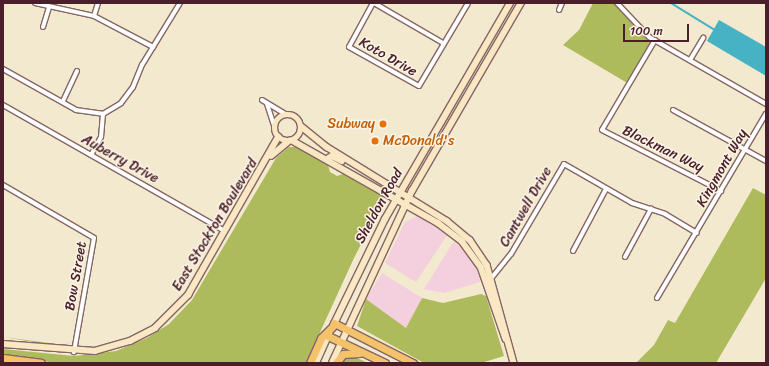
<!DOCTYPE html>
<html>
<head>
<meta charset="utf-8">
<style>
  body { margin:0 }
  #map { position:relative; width:769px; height:366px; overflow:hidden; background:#f3e9cf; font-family:Sriracha,sans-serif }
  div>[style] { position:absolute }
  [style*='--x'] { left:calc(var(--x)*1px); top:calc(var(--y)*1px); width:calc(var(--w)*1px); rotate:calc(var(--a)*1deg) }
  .built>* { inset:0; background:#f4cfdd }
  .green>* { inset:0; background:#aebb5d }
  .water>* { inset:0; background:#47b2c4 }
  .stream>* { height:1.5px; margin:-0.75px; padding:0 0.75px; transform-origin:0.75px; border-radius:0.75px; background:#47b2c4 }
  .roads { filter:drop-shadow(1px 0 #856664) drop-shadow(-1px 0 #856664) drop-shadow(0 1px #856664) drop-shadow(0 -1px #856664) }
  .street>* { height:4px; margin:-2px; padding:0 2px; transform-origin:2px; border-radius:2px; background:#fff }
  .secondary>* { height:5.5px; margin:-2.75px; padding:0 2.75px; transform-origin:2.75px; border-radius:2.75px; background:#fae7c3 }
  .secondary>.ring { margin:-2.75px; padding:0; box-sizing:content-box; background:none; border:5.5px solid #fae7c3; border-radius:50% }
  .highway>* { height:7px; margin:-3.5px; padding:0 3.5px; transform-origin:3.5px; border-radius:3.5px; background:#f3c26a }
  .dots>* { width:11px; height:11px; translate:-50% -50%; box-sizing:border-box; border:2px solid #fcf5e5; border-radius:50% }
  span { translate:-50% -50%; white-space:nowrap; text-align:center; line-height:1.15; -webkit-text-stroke:3px #fcf5e5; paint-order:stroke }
  .street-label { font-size:14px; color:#4a1f2b }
  .food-label { font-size:14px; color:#c56008 }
  .right { translate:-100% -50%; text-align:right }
  .left { translate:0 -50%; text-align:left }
  .frame { position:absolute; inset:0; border:4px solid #4a1f2b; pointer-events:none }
  .scale { position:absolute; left:623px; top:24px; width:66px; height:18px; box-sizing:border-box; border:2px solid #4a1f2b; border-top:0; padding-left:5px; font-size:12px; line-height:14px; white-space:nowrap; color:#4a1f2b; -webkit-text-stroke:3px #fcf5e5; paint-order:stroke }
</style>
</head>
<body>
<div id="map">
  <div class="built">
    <div style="clip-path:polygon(417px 216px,448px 234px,416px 282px,385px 263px,405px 222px)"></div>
    <div style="clip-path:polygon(454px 241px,471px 258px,481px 279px,480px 282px,444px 293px,424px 289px)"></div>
    <div style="clip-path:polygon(382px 273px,422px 298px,406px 328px,366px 299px)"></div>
  </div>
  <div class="green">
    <div style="clip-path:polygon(593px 3px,615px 3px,637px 29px,655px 40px,629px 84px,563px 45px,579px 30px)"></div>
    <div style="clip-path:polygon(289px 147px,297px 147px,328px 165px,330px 172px,337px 176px,343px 174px,382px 196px,386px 203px,376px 215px,354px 258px,306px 363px,57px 363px,3px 356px,3px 349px,74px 356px,116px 351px,147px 338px,169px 324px,192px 300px,276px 158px)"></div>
    <div style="clip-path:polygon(753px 188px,766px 195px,766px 278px,716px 363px,636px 363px,654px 345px,668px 320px,675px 323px)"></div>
    <div style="clip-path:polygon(481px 294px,486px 296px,504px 356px,481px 363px,424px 363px,357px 326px,366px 299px,406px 328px,422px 298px,443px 303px)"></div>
    <div style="clip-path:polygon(3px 337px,65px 345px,71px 341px,63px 347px)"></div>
    <div style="clip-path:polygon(353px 356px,368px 363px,341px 363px,346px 357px)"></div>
  </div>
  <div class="water">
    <div style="clip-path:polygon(719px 20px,766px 47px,766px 76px,707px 41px)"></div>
  </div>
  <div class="stream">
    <div style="--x:671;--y:3;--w:52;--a:31.5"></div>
  </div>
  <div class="roads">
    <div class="street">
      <div style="--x:35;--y:3;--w:60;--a:12.4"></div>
      <div style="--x:94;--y:16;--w:67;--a:27.7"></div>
      <div style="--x:373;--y:3;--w:50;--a:118.6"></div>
      <div style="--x:349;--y:47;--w:80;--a:29.1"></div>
      <div style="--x:419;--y:86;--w:96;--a:-59.4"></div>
      <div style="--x:374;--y:3;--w:80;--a:30.1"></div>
      <div style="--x:617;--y:3;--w:47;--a:46.7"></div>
      <div style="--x:649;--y:37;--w:135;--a:29.8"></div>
      <div style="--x:559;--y:10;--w:8;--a:-67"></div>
      <div style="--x:94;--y:16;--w:14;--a:-73"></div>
      <div style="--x:43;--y:27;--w:21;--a:-73"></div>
      <div style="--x:655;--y:40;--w:104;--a:120.5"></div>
      <div style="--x:602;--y:130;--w:134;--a:27.1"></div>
      <div style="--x:690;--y:60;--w:26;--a:-59"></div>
      <div style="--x:3;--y:69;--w:84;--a:29.3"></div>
      <div style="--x:76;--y:110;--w:27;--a:8"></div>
      <div style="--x:103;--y:114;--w:21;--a:-31"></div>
      <div style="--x:121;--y:103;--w:20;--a:-53"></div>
      <div style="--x:133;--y:87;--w:24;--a:-68"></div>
      <div style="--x:142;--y:65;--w:73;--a:-58.5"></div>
      <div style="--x:262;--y:100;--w:29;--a:31"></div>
      <div style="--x:63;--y:101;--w:33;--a:-65"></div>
      <div style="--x:267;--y:104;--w:26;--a:72"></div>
      <div style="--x:3;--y:105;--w:255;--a:29.6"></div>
      <div style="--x:673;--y:110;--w:106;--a:28.7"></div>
      <div style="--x:91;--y:155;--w:21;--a:-61"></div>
      <div style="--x:101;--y:137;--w:23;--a:-85"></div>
      <div style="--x:3;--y:185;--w:105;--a:30.2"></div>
      <div style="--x:94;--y:238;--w:116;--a:100"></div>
      <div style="--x:573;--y:251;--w:70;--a:-62"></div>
      <div style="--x:625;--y:257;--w:55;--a:-61.6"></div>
      <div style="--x:489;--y:281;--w:35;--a:-51"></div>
      <div style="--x:511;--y:254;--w:104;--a:-59.5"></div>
      <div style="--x:564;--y:164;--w:78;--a:29.8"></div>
      <div style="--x:632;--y:203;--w:35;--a:18"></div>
      <div style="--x:665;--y:214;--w:37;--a:31"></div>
      <div style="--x:657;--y:298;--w:214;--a:-59.4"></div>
    </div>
    <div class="secondary">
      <div class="ring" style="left:275px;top:115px;width:20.5px;height:20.5px"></div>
      <div style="--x:302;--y:127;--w:32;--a:39"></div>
      <div style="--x:327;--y:147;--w:141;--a:31.7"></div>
      <div style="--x:447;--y:221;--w:30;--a:40"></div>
      <div style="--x:470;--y:240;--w:30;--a:56"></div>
      <div style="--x:487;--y:265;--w:102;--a:74.6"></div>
      <div style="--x:293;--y:141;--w:167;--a:29.5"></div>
      <div style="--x:438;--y:223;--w:30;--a:37"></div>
      <div style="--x:462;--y:241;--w:32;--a:54"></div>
      <div style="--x:481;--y:267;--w:76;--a:70.9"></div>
      <div style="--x:271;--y:156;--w:23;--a:-40"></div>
      <div style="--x:327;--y:159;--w:6;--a:-31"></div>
      <div style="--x:332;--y:156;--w:11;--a:27"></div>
      <div style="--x:333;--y:326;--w:119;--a:-64.1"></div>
      <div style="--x:385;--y:219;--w:250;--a:-59.9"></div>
      <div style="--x:3;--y:344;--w:92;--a:4.4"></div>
      <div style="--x:95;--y:351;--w:36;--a:-16"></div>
      <div style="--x:130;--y:341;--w:28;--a:-27"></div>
      <div style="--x:155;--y:328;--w:47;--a:-45"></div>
      <div style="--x:188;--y:295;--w:182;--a:-60.3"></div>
      <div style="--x:316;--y:363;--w:32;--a:-66"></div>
      <div style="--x:332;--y:363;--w:190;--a:-65.1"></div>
      <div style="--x:412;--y:191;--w:217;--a:-59.9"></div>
    </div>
    <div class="highway">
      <div style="--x:334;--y:323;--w:89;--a:26.9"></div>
      <div style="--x:328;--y:336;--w:63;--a:25.3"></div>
      <div style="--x:3;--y:358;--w:38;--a:7"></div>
      <div style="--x:310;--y:363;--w:27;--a:-66"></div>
      <div style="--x:321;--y:338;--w:16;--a:-45"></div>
      <div style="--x:336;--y:363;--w:11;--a:-52"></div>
      <div style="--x:343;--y:354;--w:16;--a:-4"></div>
    </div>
  </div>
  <div class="dots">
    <div style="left:383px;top:124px;background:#e8710a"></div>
    <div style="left:375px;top:141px;background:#e8710a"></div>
  </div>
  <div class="street-label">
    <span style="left:388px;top:57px;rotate:30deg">Koto Drive</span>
    <span style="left:663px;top:149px;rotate:26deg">Blackman Way</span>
    <span style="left:120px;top:159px;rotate:29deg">Auberry Drive</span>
    <span style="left:722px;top:168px;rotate:-60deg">Kingmont Way</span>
    <span style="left:379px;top:206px;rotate:-61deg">Sheldon Road</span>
    <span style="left:526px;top:207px;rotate:-60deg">Cantwell Drive</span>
    <span style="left:215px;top:225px;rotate:-59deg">East Stockton Boulevard</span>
    <span style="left:76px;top:276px;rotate:-80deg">Bow Street</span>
  </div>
  <div class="food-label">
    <span class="right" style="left:375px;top:124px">Subway</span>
    <span class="left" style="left:383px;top:141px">McDonald's</span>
  </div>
  <div class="frame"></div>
  <div class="scale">100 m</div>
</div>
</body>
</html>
